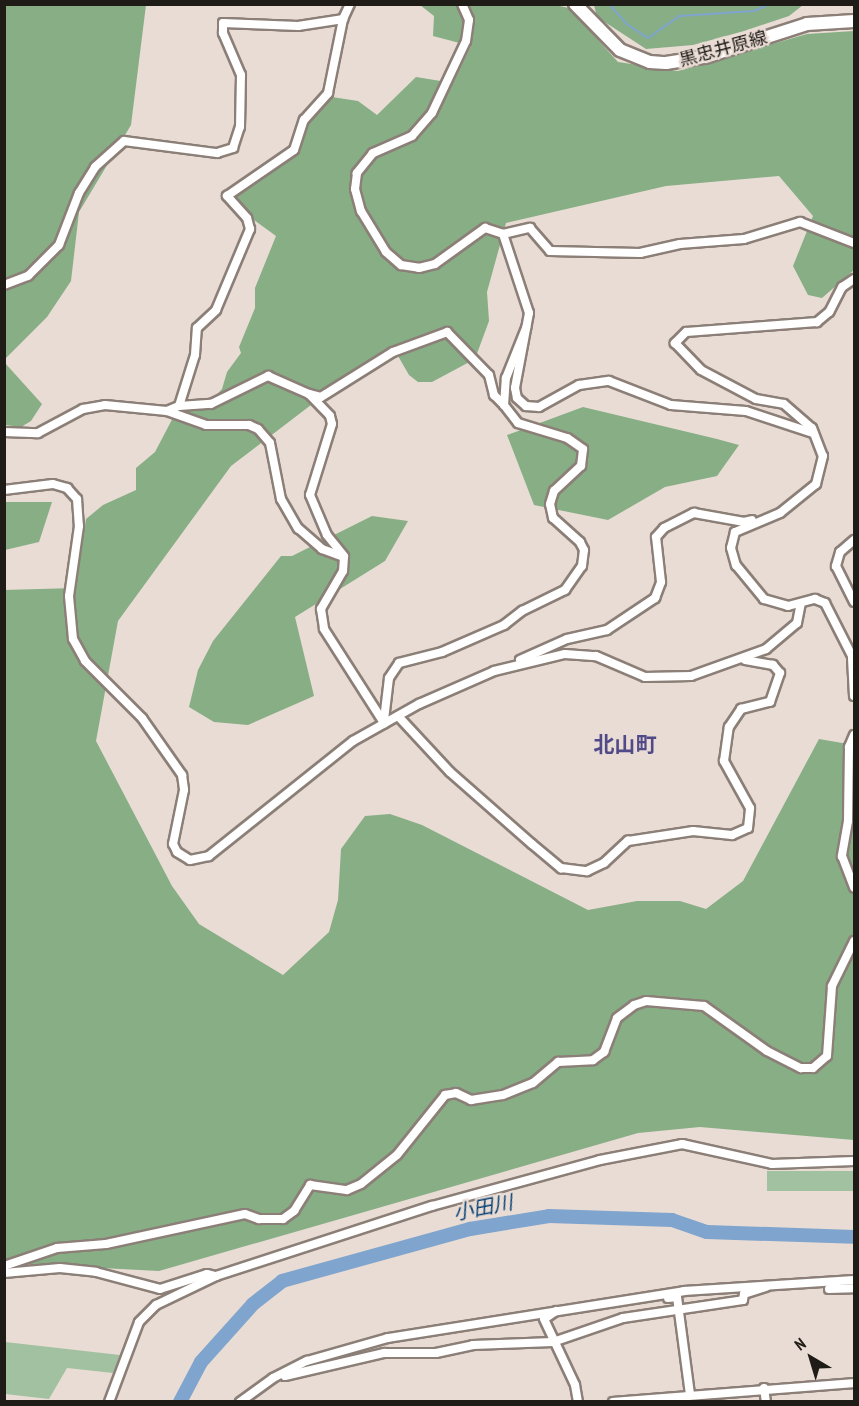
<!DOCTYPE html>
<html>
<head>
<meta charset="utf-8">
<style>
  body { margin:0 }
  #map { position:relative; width:859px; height:1406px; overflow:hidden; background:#e9dcd4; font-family:"PT Sans Narrow","Noto Sans JP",sans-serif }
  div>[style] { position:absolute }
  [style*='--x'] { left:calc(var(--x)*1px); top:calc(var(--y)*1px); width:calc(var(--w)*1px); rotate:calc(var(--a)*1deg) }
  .green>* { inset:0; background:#a2c1a1; transform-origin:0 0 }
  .forest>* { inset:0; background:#87ae85 }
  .stream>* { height:2px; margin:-1px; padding:0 1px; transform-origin:1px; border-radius:1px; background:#7fa4cd }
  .river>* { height:14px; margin:-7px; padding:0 7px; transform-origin:7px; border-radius:7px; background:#7fa4cd }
  .roads { filter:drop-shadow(2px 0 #8b7f77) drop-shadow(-2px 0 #8b7f77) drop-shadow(0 2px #8b7f77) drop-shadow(0 -2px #8b7f77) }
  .street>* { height:8px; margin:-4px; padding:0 4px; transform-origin:4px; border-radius:4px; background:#fff }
  .secondary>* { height:12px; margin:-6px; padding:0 6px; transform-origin:6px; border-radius:6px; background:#fff }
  span { translate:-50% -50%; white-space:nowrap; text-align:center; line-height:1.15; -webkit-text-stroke:4.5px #e9dcd4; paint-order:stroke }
  .street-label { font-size:18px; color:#1f1b17 }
  .water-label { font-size:20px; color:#074174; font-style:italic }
  .quarter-label { font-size:21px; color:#504a88; font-weight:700 }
  .frame { position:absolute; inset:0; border:6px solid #1f1b17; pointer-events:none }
  .north { position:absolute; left:781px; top:1328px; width:60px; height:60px; -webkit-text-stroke:4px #e9dcd4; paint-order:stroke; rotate:322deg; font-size:16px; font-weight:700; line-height:24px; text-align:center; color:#1f1b17 }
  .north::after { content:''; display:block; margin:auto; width:21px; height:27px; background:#1f1b17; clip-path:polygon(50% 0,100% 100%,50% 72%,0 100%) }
</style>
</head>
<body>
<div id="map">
  <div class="green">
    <div style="left:854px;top:1171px;width:20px;height:87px;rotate:90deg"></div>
    <div style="clip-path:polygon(5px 1342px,120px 1355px,113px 1373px,67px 1368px,49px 1399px,5px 1394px)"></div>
  </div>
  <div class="forest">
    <div style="clip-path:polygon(550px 4px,569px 8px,618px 62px,678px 71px,807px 34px,854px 31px,854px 270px,822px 298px,808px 295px,793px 266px,813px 216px,779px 176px,666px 186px,506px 223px,487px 292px,489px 321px,475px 359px,432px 382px,418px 382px,409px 375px,394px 349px,362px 366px,231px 466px,118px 621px,96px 741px,172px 886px,199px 924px,283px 975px,329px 932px,338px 900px,341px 849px,365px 816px,390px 814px,422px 825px,588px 910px,637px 901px,680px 901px,706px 909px,743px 881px,819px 739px,854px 745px,854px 1140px,700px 1127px,638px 1133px,159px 1271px,5px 1263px,4px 590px,75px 588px,86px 519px,103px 505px,136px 490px,136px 468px,155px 452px,177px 410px,204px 408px,222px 389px,227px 372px,241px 353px,239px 347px,255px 308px,255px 288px,276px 236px,254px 220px,233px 195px,297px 154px,309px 119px,332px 97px,358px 101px,377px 115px,416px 77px,453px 83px,471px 46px,433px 36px,434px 16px,420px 5px)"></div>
    <div style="clip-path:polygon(5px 5px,146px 5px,131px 125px,79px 212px,71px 281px,47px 317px,5px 359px)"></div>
    <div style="clip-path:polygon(594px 5px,594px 4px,803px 5px,789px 16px,744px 31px,693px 45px,646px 49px,597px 17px)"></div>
    <div style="clip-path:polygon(5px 363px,42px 404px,31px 421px,21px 427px,5px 425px)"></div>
    <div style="clip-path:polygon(583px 407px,717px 439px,739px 445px,717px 476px,665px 487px,608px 520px,534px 505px,507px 435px)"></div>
    <div style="clip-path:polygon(5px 502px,52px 502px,39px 542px,5px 550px)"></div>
    <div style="clip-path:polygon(372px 516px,408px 521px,385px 561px,295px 617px,314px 696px,248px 725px,214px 722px,189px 707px,198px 670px,213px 641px,281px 556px,292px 556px)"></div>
  </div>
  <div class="stream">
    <div style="--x:609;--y:4;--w:28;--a:48"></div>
    <div style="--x:628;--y:25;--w:24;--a:33"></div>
    <div style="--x:648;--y:38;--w:39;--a:-35"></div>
    <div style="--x:680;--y:16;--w:74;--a:-3.9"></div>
    <div style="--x:754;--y:11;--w:17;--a:-24"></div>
  </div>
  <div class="river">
    <div style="--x:180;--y:1402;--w:45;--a:-62.3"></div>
    <div style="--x:201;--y:1362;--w:78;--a:-48.1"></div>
    <div style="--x:253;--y:1304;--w:37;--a:-38"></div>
    <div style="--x:282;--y:1281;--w:195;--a:-15.5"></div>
    <div style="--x:470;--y:1229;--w:80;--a:-9.3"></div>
    <div style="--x:549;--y:1216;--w:123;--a:1.9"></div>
    <div style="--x:672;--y:1220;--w:37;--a:19"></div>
    <div style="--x:707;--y:1232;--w:147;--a:1.9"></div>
  </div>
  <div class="roads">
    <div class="street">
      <div style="--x:462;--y:4;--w:17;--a:66"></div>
      <div style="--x:469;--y:20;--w:21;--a:98"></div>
      <div style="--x:466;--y:41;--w:80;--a:115.3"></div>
      <div style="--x:432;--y:113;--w:30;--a:131"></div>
      <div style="--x:412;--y:136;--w:43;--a:156.4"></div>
      <div style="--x:373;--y:153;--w:26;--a:129"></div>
      <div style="--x:357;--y:173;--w:16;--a:97"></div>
      <div style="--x:355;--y:189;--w:23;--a:75"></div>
      <div style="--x:361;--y:211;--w:48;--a:58.6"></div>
      <div style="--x:386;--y:252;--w:20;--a:41"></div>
      <div style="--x:401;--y:265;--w:18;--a:9"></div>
      <div style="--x:419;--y:268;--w:16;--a:-14"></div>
      <div style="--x:435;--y:264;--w:62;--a:-35.8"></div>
      <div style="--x:485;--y:228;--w:19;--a:18"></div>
      <div style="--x:503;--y:234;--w:83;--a:71.8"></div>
      <div style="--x:529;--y:313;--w:76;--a:100.6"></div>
      <div style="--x:515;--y:388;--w:10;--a:79"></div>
      <div style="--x:517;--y:398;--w:12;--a:42"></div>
      <div style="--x:526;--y:406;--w:13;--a:4"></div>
      <div style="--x:539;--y:407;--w:46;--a:-28.8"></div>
      <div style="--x:579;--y:385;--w:30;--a:-8"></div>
      <div style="--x:609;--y:381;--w:66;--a:21.2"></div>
      <div style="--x:671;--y:405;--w:75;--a:4.6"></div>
      <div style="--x:746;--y:411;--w:71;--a:18.2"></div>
      <div style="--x:503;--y:234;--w:28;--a:-13"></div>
      <div style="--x:530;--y:228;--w:30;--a:49"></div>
      <div style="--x:550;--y:251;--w:90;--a:1.3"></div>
      <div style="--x:640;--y:253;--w:41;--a:-12.7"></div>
      <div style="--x:680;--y:244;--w:64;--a:-4.5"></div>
      <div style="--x:744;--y:239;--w:59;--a:-16.9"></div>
      <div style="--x:800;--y:222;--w:58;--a:21.3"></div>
      <div style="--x:854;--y:279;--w:14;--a:146"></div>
      <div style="--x:842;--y:287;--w:28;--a:117"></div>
      <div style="--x:829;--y:312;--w:16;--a:140"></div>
      <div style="--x:817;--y:322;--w:131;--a:175.6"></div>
      <div style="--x:686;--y:332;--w:16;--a:135"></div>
      <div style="--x:675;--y:343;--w:37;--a:46"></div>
      <div style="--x:701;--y:370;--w:62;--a:27.8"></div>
      <div style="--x:756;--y:399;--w:28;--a:10"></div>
      <div style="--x:784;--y:404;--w:37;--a:41"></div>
      <div style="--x:812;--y:428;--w:30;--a:69"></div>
      <div style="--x:823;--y:456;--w:29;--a:104"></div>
      <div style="--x:816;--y:484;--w:46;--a:141.1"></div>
      <div style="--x:780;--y:513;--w:49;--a:157.1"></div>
      <div style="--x:735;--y:532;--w:16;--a:104"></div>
      <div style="--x:731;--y:548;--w:18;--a:74"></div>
      <div style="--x:736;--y:565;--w:44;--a:50.5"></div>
      <div style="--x:764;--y:599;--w:25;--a:16"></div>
      <div style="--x:788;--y:606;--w:28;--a:-15"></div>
      <div style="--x:815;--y:599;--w:11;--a:22"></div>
      <div style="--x:825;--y:603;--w:64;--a:63"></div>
      <div style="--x:4;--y:285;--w:26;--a:-21"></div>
      <div style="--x:28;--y:276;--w:44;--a:-45"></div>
      <div style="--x:59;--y:245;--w:56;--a:-69"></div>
      <div style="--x:79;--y:193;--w:31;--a:-58"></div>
      <div style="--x:95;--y:167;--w:39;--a:-42"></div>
      <div style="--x:124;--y:141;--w:94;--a:7.4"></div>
      <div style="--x:217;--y:153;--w:17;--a:-17"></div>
      <div style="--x:233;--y:148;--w:22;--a:-72"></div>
      <div style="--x:240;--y:127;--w:52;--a:-88.9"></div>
      <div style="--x:241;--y:75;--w:46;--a:-113.2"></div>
      <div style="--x:223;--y:33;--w:10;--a:-90"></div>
      <div style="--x:223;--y:23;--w:75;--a:2.3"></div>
      <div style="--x:298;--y:26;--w:46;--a:-8.8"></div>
      <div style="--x:309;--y:394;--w:12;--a:14"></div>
      <div style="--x:321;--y:397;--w:85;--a:-32"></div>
      <div style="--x:393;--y:352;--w:58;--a:-20.3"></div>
      <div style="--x:447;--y:332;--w:60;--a:45.7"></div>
      <div style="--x:489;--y:375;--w:21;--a:76"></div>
      <div style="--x:494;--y:395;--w:14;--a:45"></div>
      <div style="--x:179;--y:406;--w:32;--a:-4"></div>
      <div style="--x:211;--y:404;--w:64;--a:-26.2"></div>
      <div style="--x:268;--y:376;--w:45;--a:23.7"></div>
      <div style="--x:309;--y:394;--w:30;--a:46"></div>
      <div style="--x:330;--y:416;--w:8;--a:76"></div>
      <div style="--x:332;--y:424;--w:74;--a:107.2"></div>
      <div style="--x:310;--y:495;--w:43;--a:67"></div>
      <div style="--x:327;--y:535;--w:27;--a:51"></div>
      <div style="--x:167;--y:411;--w:13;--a:-23"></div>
      <div style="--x:179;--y:406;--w:53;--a:-72.6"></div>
      <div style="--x:195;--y:355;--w:27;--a:-86"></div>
      <div style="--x:197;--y:328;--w:26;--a:-43"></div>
      <div style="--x:216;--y:310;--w:88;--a:-67.2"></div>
      <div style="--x:250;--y:229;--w:11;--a:-105"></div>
      <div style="--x:247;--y:218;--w:30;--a:-132"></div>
      <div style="--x:227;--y:196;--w:81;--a:-34.5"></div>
      <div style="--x:294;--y:150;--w:32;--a:-72"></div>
      <div style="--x:304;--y:120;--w:36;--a:-48"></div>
      <div style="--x:328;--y:93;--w:76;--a:-78.5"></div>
      <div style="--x:343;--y:19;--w:17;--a:-65"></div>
      <div style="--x:4;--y:432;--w:34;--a:2"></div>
      <div style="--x:38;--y:433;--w:51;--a:-28.1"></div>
      <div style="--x:83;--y:409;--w:22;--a:-10"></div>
      <div style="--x:105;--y:405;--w:62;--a:5.5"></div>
      <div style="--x:167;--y:411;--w:41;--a:19.7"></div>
      <div style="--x:206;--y:425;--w:43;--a:0"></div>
      <div style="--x:249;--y:425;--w:10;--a:24"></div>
      <div style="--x:258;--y:429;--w:18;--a:49"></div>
      <div style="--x:270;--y:443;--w:57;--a:78.9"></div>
      <div style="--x:281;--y:499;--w:34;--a:60"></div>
      <div style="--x:298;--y:528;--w:32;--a:41"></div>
      <div style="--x:322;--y:549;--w:23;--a:20"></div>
      <div style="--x:344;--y:557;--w:14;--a:94"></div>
      <div style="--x:343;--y:571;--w:44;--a:120.1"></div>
      <div style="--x:321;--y:609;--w:20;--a:81"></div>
      <div style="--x:324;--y:629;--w:112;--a:57.4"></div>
      <div style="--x:4;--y:490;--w:49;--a:-7"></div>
      <div style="--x:53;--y:484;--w:15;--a:16"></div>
      <div style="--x:67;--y:488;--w:15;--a:48"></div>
      <div style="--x:77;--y:499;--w:27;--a:86"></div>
      <div style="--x:79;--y:526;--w:71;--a:98.1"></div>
      <div style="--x:69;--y:596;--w:43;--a:84.7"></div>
      <div style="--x:73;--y:639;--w:25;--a:61"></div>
      <div style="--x:85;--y:661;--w:81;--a:45"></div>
      <div style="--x:142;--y:718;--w:70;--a:54.9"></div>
      <div style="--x:182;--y:775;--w:15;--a:82"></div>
      <div style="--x:184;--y:790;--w:55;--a:101.5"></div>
      <div style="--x:173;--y:844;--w:9;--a:63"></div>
      <div style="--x:177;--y:852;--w:15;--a:32"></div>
      <div style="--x:190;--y:860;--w:19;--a:-12"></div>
      <div style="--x:209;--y:856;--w:184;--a:-38.6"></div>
      <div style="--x:353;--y:741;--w:76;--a:-29.3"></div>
      <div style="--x:419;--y:704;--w:82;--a:-23.7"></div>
      <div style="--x:494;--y:671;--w:73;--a:-13.5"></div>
      <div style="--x:565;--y:654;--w:31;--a:4"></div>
      <div style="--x:596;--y:656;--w:53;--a:23.2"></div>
      <div style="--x:645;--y:677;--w:46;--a:-1.2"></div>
      <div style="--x:691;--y:676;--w:80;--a:-19.8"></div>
      <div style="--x:766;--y:649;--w:40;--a:-40"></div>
      <div style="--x:797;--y:623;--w:20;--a:-79"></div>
      <div style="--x:854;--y:540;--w:18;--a:139"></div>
      <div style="--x:840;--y:552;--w:15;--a:106"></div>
      <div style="--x:836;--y:566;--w:40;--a:63.4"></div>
      <div style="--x:852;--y:658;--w:38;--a:87"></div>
      <div style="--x:520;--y:660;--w:51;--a:-24.1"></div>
      <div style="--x:567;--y:639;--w:41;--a:-12.7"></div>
      <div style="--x:607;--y:630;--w:58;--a:-33.7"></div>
      <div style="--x:655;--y:598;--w:17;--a:-69"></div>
      <div style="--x:661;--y:582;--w:45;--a:-96.3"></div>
      <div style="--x:656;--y:537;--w:12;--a:-48"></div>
      <div style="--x:664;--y:528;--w:34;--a:-27"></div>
      <div style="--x:694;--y:513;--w:51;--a:10.2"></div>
      <div style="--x:744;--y:522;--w:8;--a:-14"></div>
      <div style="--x:398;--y:716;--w:76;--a:47.1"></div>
      <div style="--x:450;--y:772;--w:109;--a:41.3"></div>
      <div style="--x:532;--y:844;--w:38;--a:40"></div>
      <div style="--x:561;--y:868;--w:26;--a:7"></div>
      <div style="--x:587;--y:871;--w:19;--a:-25"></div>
      <div style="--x:604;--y:863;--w:33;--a:-43"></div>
      <div style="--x:628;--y:841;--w:66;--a:-8.7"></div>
      <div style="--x:693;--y:831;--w:39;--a:6"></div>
      <div style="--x:732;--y:835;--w:17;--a:-24"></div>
      <div style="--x:748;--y:828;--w:20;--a:-84"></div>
      <div style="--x:750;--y:808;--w:54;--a:-119"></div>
      <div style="--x:724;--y:761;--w:34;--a:-82"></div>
      <div style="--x:729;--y:727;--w:22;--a:-56"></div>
      <div style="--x:741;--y:709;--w:30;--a:-14"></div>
      <div style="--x:770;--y:702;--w:31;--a:-71"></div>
      <div style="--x:780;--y:673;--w:11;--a:-131"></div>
      <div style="--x:773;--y:665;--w:28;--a:-170"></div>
      <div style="--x:384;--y:720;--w:42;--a:-83.2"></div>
      <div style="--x:389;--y:678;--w:18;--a:-56"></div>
      <div style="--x:399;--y:663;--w:44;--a:-14.3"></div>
      <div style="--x:442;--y:652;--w:68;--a:-23.5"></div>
      <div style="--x:504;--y:625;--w:23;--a:-38"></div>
      <div style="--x:522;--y:611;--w:48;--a:-26"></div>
      <div style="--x:565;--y:590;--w:29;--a:-55"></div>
      <div style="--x:582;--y:566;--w:16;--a:-83"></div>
      <div style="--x:584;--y:550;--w:9;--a:-117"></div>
      <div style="--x:580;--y:542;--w:36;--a:-138"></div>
      <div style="--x:553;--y:518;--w:14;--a:-102"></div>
      <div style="--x:550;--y:504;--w:14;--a:-73"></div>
      <div style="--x:554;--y:491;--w:37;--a:-43"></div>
      <div style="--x:581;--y:466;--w:17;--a:-83"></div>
      <div style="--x:583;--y:449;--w:19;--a:-145"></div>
      <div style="--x:567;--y:438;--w:51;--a:-163"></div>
      <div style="--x:518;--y:423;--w:23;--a:-128"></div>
      <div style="--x:504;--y:405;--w:27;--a:-86"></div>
      <div style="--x:506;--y:378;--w:54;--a:-68.2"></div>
      <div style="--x:854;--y:735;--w:13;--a:113"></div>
      <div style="--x:849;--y:747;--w:74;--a:90.8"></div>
      <div style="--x:848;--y:821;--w:36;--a:100"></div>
      <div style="--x:842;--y:856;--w:34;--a:69"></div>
      <div style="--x:4;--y:1266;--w:56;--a:-18.8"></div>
      <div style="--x:57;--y:1248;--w:49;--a:-4.7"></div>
      <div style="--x:106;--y:1244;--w:142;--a:-12.2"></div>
      <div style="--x:245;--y:1214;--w:15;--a:20"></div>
      <div style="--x:259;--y:1219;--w:24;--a:0"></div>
      <div style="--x:283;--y:1219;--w:14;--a:-36"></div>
      <div style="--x:294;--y:1211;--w:31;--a:-58"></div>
      <div style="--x:310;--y:1185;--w:37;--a:8"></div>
      <div style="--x:347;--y:1190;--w:15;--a:-23"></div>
      <div style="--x:361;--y:1184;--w:46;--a:-38.9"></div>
      <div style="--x:397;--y:1155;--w:77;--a:-51.3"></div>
      <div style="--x:445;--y:1095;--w:11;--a:-10"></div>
      <div style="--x:456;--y:1093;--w:17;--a:25"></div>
      <div style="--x:471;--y:1100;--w:32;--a:-9"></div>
      <div style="--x:503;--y:1095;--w:32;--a:-22"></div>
      <div style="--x:533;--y:1083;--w:33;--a:-40"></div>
      <div style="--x:558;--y:1062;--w:35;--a:-3"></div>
      <div style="--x:593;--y:1060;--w:14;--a:-36"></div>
      <div style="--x:604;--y:1052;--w:36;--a:-69"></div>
      <div style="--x:617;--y:1018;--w:21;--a:-37"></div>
      <div style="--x:634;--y:1005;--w:13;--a:-18"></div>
      <div style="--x:646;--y:1001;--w:58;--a:4.9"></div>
      <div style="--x:704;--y:1006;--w:77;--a:35.5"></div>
      <div style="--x:767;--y:1051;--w:38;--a:27"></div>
      <div style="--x:801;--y:1068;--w:12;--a:0"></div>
      <div style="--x:813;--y:1068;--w:18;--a:-41"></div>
      <div style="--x:827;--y:1056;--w:70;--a:-85.9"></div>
      <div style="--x:832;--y:986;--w:50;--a:-63.9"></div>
      <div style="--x:4;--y:1273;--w:56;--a:-5.1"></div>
      <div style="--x:60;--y:1268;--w:36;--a:6"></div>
      <div style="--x:96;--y:1272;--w:66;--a:14.9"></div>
      <div style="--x:160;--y:1289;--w:49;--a:-17.7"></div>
      <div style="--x:207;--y:1274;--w:9;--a:13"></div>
      <div style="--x:829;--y:1289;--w:25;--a:-2"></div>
      <div style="--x:668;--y:1298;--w:9;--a:-6"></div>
      <div style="--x:677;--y:1297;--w:98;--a:82.4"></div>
      <div style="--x:556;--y:1311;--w:14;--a:146"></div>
      <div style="--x:544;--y:1319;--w:73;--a:64.8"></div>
      <div style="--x:575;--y:1385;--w:17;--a:80"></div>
      <div style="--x:285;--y:1376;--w:102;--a:-13.1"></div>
      <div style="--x:384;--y:1353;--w:52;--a:0"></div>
      <div style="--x:436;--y:1353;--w:38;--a:-12"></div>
      <div style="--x:473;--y:1345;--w:80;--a:-2.1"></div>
      <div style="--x:553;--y:1342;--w:74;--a:-18.9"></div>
      <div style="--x:623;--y:1318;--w:121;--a:-8.5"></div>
      <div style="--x:743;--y:1300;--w:6;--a:-81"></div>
      <div style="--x:744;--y:1294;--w:23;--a:-18"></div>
      <div style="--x:764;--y:1388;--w:14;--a:82"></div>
      <div style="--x:109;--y:1402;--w:85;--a:-69.4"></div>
      <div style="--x:139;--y:1322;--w:24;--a:-45"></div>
      <div style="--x:156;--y:1305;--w:67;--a:-25.8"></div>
      <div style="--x:216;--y:1276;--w:227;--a:-18"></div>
      <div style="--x:432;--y:1206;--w:174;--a:-15.3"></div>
      <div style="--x:600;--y:1160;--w:84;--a:-11"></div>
      <div style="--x:682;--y:1144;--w:92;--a:12.5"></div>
      <div style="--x:772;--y:1164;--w:82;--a:-2.1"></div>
      <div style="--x:240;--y:1402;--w:41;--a:-36"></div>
      <div style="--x:273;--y:1378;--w:38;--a:-27"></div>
      <div style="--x:307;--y:1361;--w:84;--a:-15.9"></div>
      <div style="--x:388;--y:1338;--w:300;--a:-9"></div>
      <div style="--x:684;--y:1291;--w:170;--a:-3.7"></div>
      <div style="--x:613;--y:1402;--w:242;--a:-4.5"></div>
    </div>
    <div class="secondary">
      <div style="--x:575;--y:4;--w:64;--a:45.6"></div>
      <div style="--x:620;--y:50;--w:32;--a:22"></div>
      <div style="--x:650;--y:62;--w:16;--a:4"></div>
      <div style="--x:666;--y:63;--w:39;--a:-9"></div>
      <div style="--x:705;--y:57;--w:107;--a:-17.9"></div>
      <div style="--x:807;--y:24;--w:47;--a:-3.7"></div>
    </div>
  </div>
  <div class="street-label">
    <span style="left:723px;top:49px;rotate:-15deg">黒忠井原線</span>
  </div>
  <div class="water-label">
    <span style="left:483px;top:1208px;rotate:-11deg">小田川</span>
  </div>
  <div class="quarter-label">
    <span style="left:625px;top:745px">北山町</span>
  </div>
  <div class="frame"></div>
  <div class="north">N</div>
</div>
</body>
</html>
